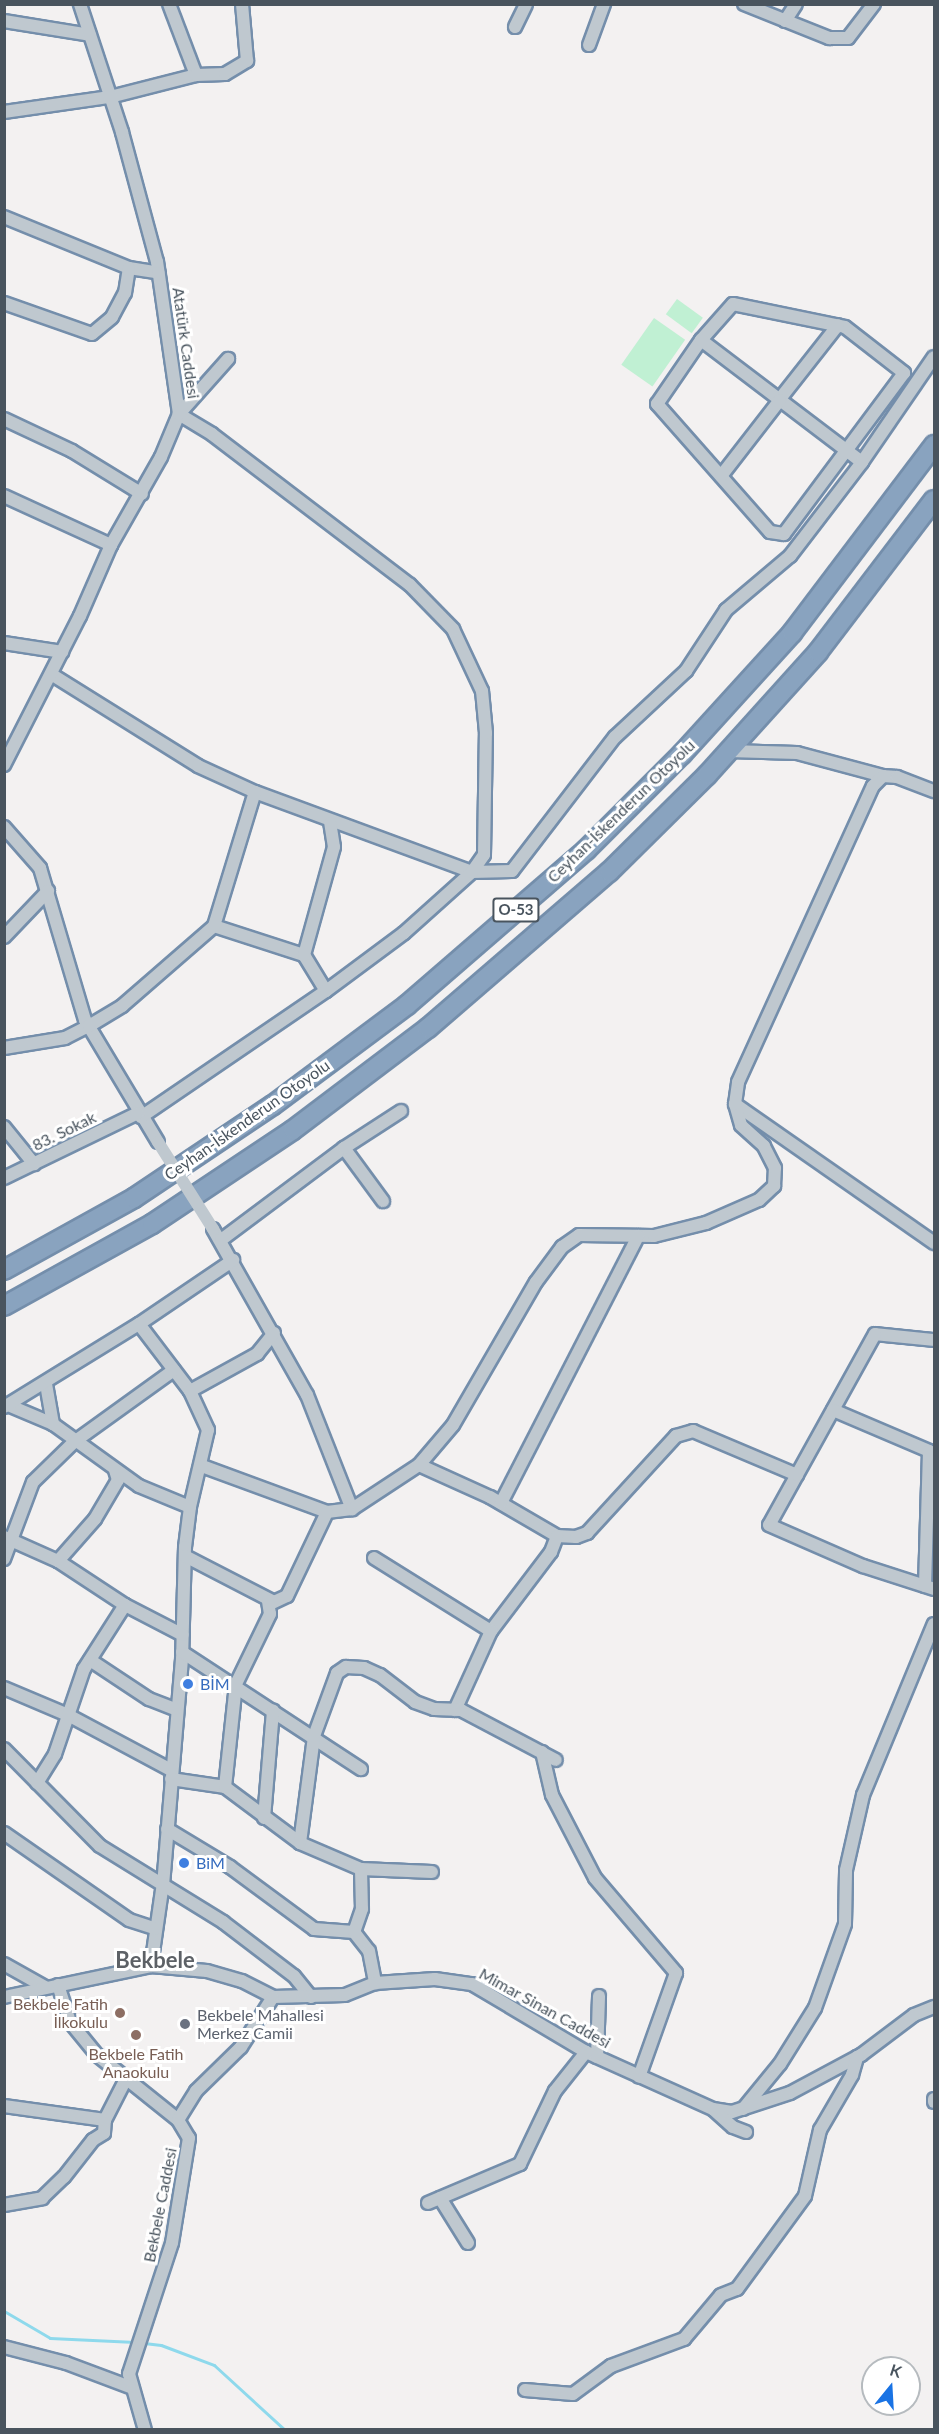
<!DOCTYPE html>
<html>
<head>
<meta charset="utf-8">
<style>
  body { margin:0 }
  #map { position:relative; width:939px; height:2434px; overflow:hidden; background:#f3f1f1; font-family:Lato,sans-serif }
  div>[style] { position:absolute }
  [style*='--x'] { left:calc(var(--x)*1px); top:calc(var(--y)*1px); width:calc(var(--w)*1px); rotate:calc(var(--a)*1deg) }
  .green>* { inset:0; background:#c0f0d3; transform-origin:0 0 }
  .stream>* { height:3px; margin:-1.5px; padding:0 1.5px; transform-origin:1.5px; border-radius:1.5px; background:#8ed9ec }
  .roads { filter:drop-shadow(2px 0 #748eab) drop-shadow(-2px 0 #748eab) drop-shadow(0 2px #748eab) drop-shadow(0 -2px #748eab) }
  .minor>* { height:12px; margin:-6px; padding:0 6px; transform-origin:6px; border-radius:6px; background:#bfc8cf }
  .highway>* { height:18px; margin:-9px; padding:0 9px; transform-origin:9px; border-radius:9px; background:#89a3bf }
  .minor-bridge>* { height:12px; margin:-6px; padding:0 6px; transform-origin:6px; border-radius:6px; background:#bfc8cf }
  .dots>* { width:16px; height:16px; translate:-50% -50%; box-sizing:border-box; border:3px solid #fff; border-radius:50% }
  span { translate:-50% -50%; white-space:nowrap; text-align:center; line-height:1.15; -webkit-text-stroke:6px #fff; paint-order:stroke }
  .shield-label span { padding:2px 4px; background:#fff; border:2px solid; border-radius:4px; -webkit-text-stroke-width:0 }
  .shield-label { font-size:15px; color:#49545e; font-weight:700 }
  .street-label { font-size:16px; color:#49545e }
  .shop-label { font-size:16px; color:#366cbe }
  .left { translate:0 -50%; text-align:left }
  .education-label { font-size:16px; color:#785e54 }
  .right { translate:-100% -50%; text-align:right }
  .worship-label { font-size:16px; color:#5b616d }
  .district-label { font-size:22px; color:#5d6166; font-weight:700 }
  .frame { position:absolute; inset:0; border:6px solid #49545e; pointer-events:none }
  .north { position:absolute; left:861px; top:2356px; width:60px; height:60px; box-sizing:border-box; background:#fff; border:2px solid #b6bbbf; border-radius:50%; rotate:18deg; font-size:16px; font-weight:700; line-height:24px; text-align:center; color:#49545e }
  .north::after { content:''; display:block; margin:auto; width:21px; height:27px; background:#1a73e4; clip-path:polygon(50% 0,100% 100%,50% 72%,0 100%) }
</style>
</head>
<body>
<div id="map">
  <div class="green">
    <div style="left:677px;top:299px;width:32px;height:19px;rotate:36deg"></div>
    <div style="left:654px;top:318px;width:38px;height:57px;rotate:35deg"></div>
  </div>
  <div class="stream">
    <div style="--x:4;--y:2311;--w:53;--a:30.4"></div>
    <div style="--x:50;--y:2338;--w:85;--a:2.7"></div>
    <div style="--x:144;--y:2343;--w:17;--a:7"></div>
    <div style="--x:161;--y:2345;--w:57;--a:20.7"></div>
    <div style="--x:214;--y:2365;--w:96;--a:42.5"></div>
  </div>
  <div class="roads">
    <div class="minor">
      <div style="--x:169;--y:4;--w:76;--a:69.2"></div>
      <div style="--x:744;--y:4;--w:92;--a:21.8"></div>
      <div style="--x:829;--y:38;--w:19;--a:0"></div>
      <div style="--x:848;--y:38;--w:43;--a:-52.6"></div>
      <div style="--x:4;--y:21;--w:87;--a:9.2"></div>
      <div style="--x:785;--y:21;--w:20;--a:-57"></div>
      <div style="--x:515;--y:27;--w:25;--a:-64"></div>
      <div style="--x:589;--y:45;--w:44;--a:-69.9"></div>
      <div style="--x:4;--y:112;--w:107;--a:-8.1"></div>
      <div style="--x:110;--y:97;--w:89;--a:-14.3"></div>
      <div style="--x:196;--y:75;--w:29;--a:-2"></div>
      <div style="--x:225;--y:74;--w:26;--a:-31"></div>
      <div style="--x:247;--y:61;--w:57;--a:-95"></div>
      <div style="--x:4;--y:217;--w:135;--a:22.2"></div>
      <div style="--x:129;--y:268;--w:30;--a:9"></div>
      <div style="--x:4;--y:303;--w:93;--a:19.4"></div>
      <div style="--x:92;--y:334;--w:26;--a:-40"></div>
      <div style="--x:112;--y:317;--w:27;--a:-62"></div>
      <div style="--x:125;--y:293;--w:25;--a:-81"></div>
      <div style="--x:733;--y:304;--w:114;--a:11.6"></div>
      <div style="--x:845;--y:327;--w:75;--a:37.9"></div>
      <div style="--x:904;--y:373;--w:201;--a:126.7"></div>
      <div style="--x:784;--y:534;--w:14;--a:-172"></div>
      <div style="--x:770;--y:532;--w:171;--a:-131.4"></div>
      <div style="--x:657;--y:404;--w:78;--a:-55.5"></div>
      <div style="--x:701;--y:340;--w:48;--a:-48.4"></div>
      <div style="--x:701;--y:340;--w:202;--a:37.2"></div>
      <div style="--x:779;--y:400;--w:95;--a:-51.8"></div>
      <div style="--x:4;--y:419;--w:75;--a:25.2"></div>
      <div style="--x:72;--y:451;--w:82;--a:31.6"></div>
      <div style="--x:721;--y:476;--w:96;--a:-52.2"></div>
      <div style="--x:4;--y:496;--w:118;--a:24.6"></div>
      <div style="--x:4;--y:643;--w:59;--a:8.8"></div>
      <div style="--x:51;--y:674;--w:173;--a:32"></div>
      <div style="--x:198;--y:766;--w:63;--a:24.5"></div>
      <div style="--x:255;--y:792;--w:231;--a:20.2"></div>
      <div style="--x:472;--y:872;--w:40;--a:-1.4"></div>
      <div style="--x:512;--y:871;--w:169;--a:-52.5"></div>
      <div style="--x:615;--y:737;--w:97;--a:-42.9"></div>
      <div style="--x:686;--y:671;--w:73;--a:-56.7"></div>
      <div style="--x:726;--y:610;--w:84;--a:-40.2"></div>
      <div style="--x:790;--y:556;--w:118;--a:-52.5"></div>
      <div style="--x:862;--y:462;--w:127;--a:-55.6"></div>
      <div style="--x:729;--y:751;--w:68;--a:1.7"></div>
      <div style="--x:797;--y:753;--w:89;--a:15"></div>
      <div style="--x:4;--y:765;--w:167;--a:-63"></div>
      <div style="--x:80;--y:616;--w:77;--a:-66.4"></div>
      <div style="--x:111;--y:545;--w:101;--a:-60.4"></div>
      <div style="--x:161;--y:457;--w:47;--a:-67.3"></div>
      <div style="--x:179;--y:414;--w:154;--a:-98.2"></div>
      <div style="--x:157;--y:262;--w:135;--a:-105.1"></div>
      <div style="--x:122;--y:132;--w:135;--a:-108.2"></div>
      <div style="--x:4;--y:827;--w:55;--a:48.7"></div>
      <div style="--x:40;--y:868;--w:159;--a:73.5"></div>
      <div style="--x:85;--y:1020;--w:142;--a:59.1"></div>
      <div style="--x:214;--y:926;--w:95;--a:17.9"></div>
      <div style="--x:304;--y:955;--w:42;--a:58.6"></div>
      <div style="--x:4;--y:937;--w:64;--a:-46.3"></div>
      <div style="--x:304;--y:955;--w:112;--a:-74.5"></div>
      <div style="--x:334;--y:847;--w:24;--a:-99"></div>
      <div style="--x:4;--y:1048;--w:62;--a:-9.3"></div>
      <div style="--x:65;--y:1038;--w:27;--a:-27"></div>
      <div style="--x:89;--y:1026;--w:39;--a:-31"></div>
      <div style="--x:122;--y:1006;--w:122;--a:-41"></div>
      <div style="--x:214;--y:926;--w:140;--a:-73"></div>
      <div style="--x:735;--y:1104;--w:243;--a:34.9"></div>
      <div style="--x:141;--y:1117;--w:224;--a:-34.3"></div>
      <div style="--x:326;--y:991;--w:97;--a:-36.6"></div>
      <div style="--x:404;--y:933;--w:91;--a:-41.9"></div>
      <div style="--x:472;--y:872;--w:21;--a:-55"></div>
      <div style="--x:484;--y:855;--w:122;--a:-89.1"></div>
      <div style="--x:486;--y:733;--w:42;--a:-95.4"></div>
      <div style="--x:482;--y:691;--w:68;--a:-115.1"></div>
      <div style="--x:453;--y:629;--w:62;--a:-134.3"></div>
      <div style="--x:410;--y:585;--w:249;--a:-142.7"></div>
      <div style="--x:212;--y:434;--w:39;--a:-149"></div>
      <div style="--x:179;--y:414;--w:74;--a:-48.3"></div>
      <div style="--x:4;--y:1127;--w:48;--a:51"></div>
      <div style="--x:344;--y:1148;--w:66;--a:53.7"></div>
      <div style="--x:4;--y:1178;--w:149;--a:-25.9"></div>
      <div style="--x:213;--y:1229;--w:191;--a:60.5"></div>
      <div style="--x:307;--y:1395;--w:123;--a:68.5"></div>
      <div style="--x:221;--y:1240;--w:154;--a:-36.8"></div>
      <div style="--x:344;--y:1148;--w:68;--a:-33"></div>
      <div style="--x:139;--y:1324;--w:84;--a:52.7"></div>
      <div style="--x:190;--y:1391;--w:43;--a:65.2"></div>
      <div style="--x:208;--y:1430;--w:79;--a:103.2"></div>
      <div style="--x:190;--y:1507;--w:40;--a:97.1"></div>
      <div style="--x:185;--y:1547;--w:112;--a:91.5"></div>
      <div style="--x:182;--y:1659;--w:225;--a:94.8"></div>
      <div style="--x:163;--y:1883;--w:84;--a:98.2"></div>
      <div style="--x:934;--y:1340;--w:59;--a:-174.2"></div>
      <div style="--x:875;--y:1334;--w:218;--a:119"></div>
      <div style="--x:769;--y:1525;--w:103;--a:23.6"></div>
      <div style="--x:863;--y:1566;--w:75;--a:17.9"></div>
      <div style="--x:46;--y:1384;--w:41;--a:80.1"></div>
      <div style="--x:190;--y:1391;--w:77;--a:-28.9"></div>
      <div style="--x:257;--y:1354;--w:27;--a:-51"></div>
      <div style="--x:8;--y:1405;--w:49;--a:22.9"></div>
      <div style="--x:53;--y:1424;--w:106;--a:35.8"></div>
      <div style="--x:139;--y:1486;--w:55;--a:22.4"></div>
      <div style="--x:4;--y:1407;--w:158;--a:-31.6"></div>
      <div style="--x:139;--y:1324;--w:114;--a:-34.2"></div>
      <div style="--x:833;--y:1410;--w:104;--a:23.1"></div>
      <div style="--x:929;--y:1451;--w:135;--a:91.7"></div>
      <div style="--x:419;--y:1465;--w:78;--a:24.3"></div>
      <div style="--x:490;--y:1497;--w:78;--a:30.2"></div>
      <div style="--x:557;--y:1536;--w:19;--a:3"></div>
      <div style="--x:576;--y:1537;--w:12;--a:-20"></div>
      <div style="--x:587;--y:1533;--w:132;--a:-47.5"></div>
      <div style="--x:676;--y:1436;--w:18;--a:-16"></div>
      <div style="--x:693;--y:1431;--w:113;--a:22.9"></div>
      <div style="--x:202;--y:1466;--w:133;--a:20.2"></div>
      <div style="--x:327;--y:1512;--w:25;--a:-7"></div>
      <div style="--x:352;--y:1509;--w:80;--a:-33.3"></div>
      <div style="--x:419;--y:1465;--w:52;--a:-49.6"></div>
      <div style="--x:453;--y:1425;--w:165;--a:-59.9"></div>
      <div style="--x:536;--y:1282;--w:44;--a:-53.4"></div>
      <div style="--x:562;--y:1247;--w:21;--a:-35"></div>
      <div style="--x:579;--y:1235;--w:75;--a:0.8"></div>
      <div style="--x:654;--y:1236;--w:54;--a:-14"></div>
      <div style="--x:706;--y:1223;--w:58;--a:-23.5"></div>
      <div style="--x:759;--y:1200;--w:21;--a:-43"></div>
      <div style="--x:774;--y:1186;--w:18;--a:-87"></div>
      <div style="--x:775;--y:1168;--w:25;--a:-117"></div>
      <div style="--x:764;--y:1146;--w:31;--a:-138"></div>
      <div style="--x:741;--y:1125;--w:22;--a:-106"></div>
      <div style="--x:735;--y:1104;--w:22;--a:-82"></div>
      <div style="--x:738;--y:1082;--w:325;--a:-65.5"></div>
      <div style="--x:873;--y:786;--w:14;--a:-45"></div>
      <div style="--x:883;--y:776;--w:14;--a:4"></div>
      <div style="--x:897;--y:777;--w:40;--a:21"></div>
      <div style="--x:501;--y:1503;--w:300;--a:-62.8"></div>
      <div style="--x:4;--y:1537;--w:59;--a:24"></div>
      <div style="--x:58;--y:1561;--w:80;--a:33.3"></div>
      <div style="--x:125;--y:1605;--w:65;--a:27.3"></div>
      <div style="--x:185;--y:1556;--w:100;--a:27.3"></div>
      <div style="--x:274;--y:1602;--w:14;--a:-25"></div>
      <div style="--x:287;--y:1596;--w:93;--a:-64.5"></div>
      <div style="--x:374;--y:1558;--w:138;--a:32"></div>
      <div style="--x:491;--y:1631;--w:99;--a:-52.8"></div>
      <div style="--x:551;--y:1552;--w:17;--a:-69"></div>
      <div style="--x:4;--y:1559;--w:82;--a:-69.4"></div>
      <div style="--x:33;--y:1482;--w:57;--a:-44.3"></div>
      <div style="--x:74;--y:1442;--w:123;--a:-35.8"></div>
      <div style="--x:58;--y:1561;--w:56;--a:-48.6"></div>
      <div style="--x:95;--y:1519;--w:45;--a:-59.5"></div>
      <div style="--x:118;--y:1480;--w:10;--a:-107"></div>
      <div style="--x:182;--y:1652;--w:214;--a:33.2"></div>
      <div style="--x:90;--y:1660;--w:71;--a:33.5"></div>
      <div style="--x:149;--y:1699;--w:28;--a:21"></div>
      <div style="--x:4;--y:1688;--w:69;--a:22.9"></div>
      <div style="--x:68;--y:1715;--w:117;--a:28.1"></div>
      <div style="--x:455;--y:1710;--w:87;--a:-65.5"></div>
      <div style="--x:4;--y:1749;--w:136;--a:45.3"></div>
      <div style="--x:100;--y:1846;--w:145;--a:31.7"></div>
      <div style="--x:223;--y:1922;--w:89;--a:37.3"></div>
      <div style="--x:294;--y:1976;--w:27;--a:51"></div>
      <div style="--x:542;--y:1752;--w:44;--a:76.9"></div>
      <div style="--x:552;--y:1795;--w:93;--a:62.6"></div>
      <div style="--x:595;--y:1878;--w:125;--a:49.5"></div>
      <div style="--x:676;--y:1973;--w:110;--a:109.6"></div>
      <div style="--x:171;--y:1779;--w:55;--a:8.4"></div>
      <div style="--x:225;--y:1787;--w:94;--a:36.7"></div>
      <div style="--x:300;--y:1843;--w:66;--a:23.1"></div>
      <div style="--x:361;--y:1869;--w:71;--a:2.4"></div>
      <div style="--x:37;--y:1783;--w:34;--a:-58"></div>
      <div style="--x:55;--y:1754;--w:90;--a:-71.2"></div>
      <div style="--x:84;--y:1669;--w:76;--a:-57.4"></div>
      <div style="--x:225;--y:1787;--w:104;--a:-83.9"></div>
      <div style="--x:236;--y:1684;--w:78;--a:-64.1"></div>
      <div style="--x:270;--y:1614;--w:13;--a:-99"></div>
      <div style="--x:264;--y:1818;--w:108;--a:-85.2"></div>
      <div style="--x:167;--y:1829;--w:74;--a:31.1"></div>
      <div style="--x:230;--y:1867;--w:104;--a:36.4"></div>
      <div style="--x:314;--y:1929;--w:40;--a:4.3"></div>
      <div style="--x:4;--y:1833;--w:152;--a:34.8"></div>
      <div style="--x:129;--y:1920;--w:28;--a:18"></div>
      <div style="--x:300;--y:1843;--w:108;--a:-82.5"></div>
      <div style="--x:314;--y:1736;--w:67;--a:-69.9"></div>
      <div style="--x:337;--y:1673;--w:11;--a:-34"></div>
      <div style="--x:346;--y:1667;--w:18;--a:3"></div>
      <div style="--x:364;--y:1668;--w:17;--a:24"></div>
      <div style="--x:380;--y:1675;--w:44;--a:37.6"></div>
      <div style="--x:415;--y:1702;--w:20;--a:20"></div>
      <div style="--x:434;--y:1709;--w:27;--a:2"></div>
      <div style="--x:461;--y:1710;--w:107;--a:27.8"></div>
      <div style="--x:361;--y:1869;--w:40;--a:88.6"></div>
      <div style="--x:362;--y:1909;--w:24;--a:109"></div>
      <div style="--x:354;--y:1932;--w:24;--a:52"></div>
      <div style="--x:369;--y:1951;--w:33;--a:79"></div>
      <div style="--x:4;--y:1964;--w:47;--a:29.3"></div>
      <div style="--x:58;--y:1985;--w:39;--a:72"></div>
      <div style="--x:70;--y:2022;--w:43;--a:50.7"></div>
      <div style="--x:97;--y:2055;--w:104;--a:38.7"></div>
      <div style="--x:178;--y:2120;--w:21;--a:59"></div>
      <div style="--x:189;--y:2138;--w:106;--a:99.2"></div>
      <div style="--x:172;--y:2243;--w:138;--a:108.2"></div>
      <div style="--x:129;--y:2374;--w:58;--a:74.1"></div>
      <div style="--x:4;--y:1997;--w:150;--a:-11.9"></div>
      <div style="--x:151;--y:1966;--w:56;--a:5.1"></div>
      <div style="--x:207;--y:1971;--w:36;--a:16"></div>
      <div style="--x:242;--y:1981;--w:35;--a:27"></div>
      <div style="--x:273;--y:1997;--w:72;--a:-1.6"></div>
      <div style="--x:345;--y:1995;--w:32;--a:-22"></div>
      <div style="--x:375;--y:1983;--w:60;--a:-3.8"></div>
      <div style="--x:435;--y:1979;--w:37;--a:8"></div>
      <div style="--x:472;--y:1984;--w:133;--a:30.8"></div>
      <div style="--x:586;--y:2052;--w:139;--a:24.2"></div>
      <div style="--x:713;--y:2109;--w:19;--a:9"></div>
      <div style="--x:732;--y:2112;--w:61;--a:-18.1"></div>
      <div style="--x:790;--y:2093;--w:81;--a:-28.2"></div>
      <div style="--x:861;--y:2055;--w:66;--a:-37"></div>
      <div style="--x:914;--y:2015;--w:22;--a:-22"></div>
      <div style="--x:597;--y:2057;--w:61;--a:-88.1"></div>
      <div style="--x:934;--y:2099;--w:3;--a:90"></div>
      <div style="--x:4;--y:2106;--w:102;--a:7.9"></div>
      <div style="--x:743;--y:2109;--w:58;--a:-50.6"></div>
      <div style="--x:780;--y:2064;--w:66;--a:-58"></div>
      <div style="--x:815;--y:2008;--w:89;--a:-70.3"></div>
      <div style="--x:845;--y:1924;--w:54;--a:-88.9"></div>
      <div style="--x:846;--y:1870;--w:77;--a:-77.2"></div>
      <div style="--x:863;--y:1795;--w:185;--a:-67.5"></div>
      <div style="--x:714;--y:2110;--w:25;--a:42"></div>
      <div style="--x:733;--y:2127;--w:14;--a:21"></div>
      <div style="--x:178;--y:2120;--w:34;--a:-58"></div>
      <div style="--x:196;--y:2091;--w:63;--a:-44.4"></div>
      <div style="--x:241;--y:2047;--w:59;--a:-57.4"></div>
      <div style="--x:440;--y:2198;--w:53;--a:58.1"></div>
      <div style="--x:428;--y:2203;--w:100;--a:-23"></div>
      <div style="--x:520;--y:2164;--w:81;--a:-64.4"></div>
      <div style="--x:555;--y:2091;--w:50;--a:-51.5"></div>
      <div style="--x:4;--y:2205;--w:39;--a:-10"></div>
      <div style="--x:42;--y:2198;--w:30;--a:-44"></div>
      <div style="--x:64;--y:2177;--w:47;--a:-51.9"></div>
      <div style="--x:93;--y:2140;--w:13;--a:-32"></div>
      <div style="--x:104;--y:2133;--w:13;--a:-86"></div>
      <div style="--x:105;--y:2120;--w:46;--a:-62.9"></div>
      <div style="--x:4;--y:2347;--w:64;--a:14.5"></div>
      <div style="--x:66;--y:2363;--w:68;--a:20.6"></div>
      <div style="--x:525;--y:2390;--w:48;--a:4.8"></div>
      <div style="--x:573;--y:2394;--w:47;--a:-36.4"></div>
      <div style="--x:611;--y:2366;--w:78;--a:-20.3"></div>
      <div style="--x:684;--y:2339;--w:57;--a:-49.9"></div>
      <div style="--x:721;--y:2295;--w:17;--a:-21"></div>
      <div style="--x:737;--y:2289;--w:115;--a:-53.8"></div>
      <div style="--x:805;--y:2196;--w:68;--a:-77.2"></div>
      <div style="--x:820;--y:2130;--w:64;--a:-59.8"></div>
      <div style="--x:852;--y:2075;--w:19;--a:-74"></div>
    </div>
    <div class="highway">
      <div style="--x:4;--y:1270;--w:149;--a:-29"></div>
      <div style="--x:134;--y:1198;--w:167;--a:-33.8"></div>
      <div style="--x:273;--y:1105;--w:167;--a:-36.7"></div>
      <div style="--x:407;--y:1005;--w:237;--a:-40.9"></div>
      <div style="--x:586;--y:850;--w:136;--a:-45"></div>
      <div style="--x:682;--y:754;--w:164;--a:-47.7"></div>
      <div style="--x:792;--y:633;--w:236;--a:-52.9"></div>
      <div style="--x:4;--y:1306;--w:169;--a:-29"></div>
      <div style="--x:152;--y:1224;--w:169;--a:-33.7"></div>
      <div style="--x:293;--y:1130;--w:169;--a:-37.1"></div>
      <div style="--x:428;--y:1028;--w:239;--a:-40.8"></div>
      <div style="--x:609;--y:872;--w:138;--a:-44.7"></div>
      <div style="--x:707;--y:775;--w:166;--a:-47.9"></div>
      <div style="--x:818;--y:652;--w:191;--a:-52.7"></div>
    </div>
  </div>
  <div class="minor-bridge">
    <div style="--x:158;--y:1142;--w:103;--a:57.7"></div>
  </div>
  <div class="dots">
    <div style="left:188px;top:1684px;background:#3f7fe0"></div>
    <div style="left:184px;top:1863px;background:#3f7fe0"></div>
    <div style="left:120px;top:2013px;background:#8d6e63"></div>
    <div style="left:185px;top:2024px;background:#6b7280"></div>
    <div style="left:136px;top:2035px;background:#8d6e63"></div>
  </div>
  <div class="shield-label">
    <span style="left:516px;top:910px">O-53</span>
  </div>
  <div class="street-label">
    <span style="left:186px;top:343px;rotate:82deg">Atatürk Caddesi</span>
    <span style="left:621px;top:811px;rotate:-44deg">Ceyhan-İskenderun Otoyolu</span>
    <span style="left:247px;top:1120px;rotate:-35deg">Ceyhan-İskenderun Otoyolu</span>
    <span style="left:64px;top:1131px;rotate:-26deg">83. Sokak</span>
    <span style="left:545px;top:2008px;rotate:29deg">Mimar Sinan Caddesi</span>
    <span style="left:160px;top:2205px;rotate:-79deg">Bekbele Caddesi</span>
  </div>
  <div class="shop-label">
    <span class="left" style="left:200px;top:1684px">BİM</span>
    <span class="left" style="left:196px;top:1863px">BiM</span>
  </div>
  <div class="education-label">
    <span class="right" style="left:108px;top:2013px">Bekbele Fatih<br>İlkokulu</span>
    <span style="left:136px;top:2063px">Bekbele Fatih<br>Anaokulu</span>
  </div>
  <div class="worship-label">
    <span class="left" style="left:197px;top:2024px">Bekbele Mahallesi<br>Merkez Camii</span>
  </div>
  <div class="district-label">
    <span style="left:155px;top:1960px">Bekbele</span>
  </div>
  <div class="frame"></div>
  <div class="north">K</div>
</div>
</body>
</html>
